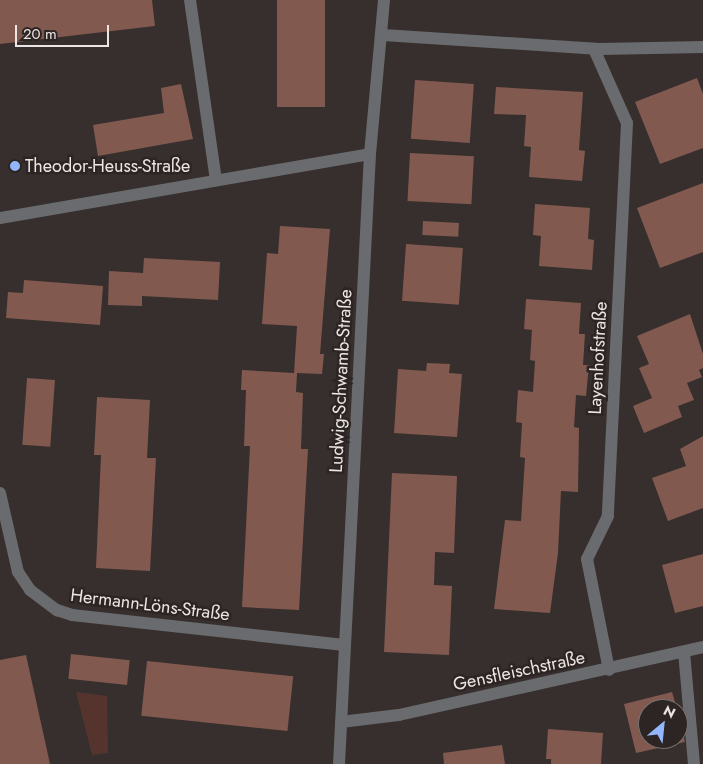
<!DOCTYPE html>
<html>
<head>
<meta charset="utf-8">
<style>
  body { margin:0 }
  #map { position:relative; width:703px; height:764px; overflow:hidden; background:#372f2d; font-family:Jost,sans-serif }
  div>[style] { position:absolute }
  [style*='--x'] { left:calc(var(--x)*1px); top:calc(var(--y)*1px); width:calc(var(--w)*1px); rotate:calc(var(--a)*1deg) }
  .green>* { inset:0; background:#55342d }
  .building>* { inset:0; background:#82594f; transform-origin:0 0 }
  .service>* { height:12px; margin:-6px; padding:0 6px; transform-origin:6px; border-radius:6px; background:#696b6e }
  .minor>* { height:12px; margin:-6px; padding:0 6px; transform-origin:6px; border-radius:6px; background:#696b6e }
  .dots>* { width:14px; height:14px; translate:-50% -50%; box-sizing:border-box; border:2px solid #2d2524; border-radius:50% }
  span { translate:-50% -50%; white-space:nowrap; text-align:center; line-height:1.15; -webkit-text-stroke:5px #2d2524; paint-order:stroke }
  .poi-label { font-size:18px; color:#ebe6e4 }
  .left { translate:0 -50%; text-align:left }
  .street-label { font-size:18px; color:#ebe6e4 }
  .north { position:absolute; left:638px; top:699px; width:50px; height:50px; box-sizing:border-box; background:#2d2524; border:1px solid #797271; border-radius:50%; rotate:28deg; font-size:14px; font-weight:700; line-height:20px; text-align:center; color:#ebe6e4 }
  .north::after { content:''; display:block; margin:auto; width:18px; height:22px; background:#93b7fd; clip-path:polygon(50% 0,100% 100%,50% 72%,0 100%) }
  .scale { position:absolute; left:15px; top:25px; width:94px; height:22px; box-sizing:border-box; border:2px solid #ebe6e4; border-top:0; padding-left:6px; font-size:15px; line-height:18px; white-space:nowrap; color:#ebe6e4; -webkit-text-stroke:4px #2d2524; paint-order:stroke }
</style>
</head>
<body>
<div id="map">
  <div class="green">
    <div style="clip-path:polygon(76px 692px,107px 696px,108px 753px,92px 755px)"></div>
  </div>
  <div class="building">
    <div style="clip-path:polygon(0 0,152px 0,155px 26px,0 44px)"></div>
    <div style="left:277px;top:0;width:48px;height:107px"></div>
    <div style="clip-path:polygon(697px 78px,703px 94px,703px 148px,660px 164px,635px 102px)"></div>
    <div style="left:415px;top:80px;width:59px;height:59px;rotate:4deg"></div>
    <div style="clip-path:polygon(181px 84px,193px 139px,98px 156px,93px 125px,164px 113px,161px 88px)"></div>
    <div style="clip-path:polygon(496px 87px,583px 92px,579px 150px,585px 151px,582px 181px,529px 177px,531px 147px,524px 146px,526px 115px,494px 114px)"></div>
    <div style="left:410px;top:153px;width:64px;height:48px;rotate:3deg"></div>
    <div style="clip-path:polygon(703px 183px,703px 252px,660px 268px,637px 208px)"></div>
    <div style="clip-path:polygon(535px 204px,590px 208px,588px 239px,594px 240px,592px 270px,539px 266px,541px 236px,533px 235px)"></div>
    <div style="left:423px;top:221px;width:36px;height:14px;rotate:3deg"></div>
    <div style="clip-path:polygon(280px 226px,330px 229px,320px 354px,324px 354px,322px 374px,297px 373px,296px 392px,303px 393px,301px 449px,308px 449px,299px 610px,242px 607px,250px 446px,244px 446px,246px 390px,241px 390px,242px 370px,294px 373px,297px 326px,262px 324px,267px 253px,278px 254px)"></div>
    <div style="left:406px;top:244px;width:57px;height:57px;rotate:4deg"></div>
    <div style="clip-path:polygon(144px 258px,220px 262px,218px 300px,142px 296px,142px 306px,108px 305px,109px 271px,143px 273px)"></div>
    <div style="clip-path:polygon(24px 280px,103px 286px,100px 325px,6px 318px,8px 292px,23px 293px)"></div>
    <div style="clip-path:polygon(526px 299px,581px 303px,579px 334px,585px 334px,583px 365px,589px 365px,586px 396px,576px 395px,574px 427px,579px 428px,578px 492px,561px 491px,558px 553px,550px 613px,494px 609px,505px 520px,521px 521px,525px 458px,520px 457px,522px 423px,516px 422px,518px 390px,533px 392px,535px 361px,530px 360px,532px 330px,524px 329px)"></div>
    <div style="clip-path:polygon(690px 314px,703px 354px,703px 368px,699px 370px,702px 377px,687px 383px,694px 400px,678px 406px,682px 417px,644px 433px,633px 406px,652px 398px,639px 368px,649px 364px,637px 336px)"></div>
    <div style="clip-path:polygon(427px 363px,450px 364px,449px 373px,462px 374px,457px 437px,394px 433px,398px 369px,426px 371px)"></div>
    <div style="left:27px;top:378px;width:28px;height:67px;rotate:4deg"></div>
    <div style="clip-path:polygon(97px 397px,150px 400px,147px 458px,156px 458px,150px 571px,96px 568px,101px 455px,94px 455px)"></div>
    <div style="clip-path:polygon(703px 436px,703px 508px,668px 521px,652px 478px,686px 466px,680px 449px)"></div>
    <div style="clip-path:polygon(392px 473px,457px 476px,454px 553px,435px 552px,434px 585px,452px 586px,449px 655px,384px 652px)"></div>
    <div style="clip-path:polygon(703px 554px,703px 606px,675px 613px,662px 565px)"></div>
    <div style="left:71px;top:654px;width:59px;height:25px;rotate:6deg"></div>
    <div style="clip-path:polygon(26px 655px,50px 764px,0 764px,0 660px)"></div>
    <div style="left:147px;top:661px;width:147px;height:55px;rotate:6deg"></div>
    <div style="clip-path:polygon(672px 692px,677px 709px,648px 709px,648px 739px,678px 739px,679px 717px,685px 742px,636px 753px,624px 704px)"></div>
    <div style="clip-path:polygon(548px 729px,603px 733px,601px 764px,551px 764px,551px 759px,546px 759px)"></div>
    <div style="clip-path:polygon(502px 745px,505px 764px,444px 764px,443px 753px)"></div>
  </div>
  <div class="service">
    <div style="--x:190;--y:0;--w:182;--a:81.8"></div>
    <div style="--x:684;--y:652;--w:112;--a:84.9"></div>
  </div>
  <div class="minor">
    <div style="--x:383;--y:35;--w:217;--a:3.7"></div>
    <div style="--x:600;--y:49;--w:103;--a:-1.1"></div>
    <div style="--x:594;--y:49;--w:81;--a:66"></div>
    <div style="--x:627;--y:123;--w:393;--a:92.8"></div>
    <div style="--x:608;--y:516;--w:48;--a:116"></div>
    <div style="--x:587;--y:559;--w:113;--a:78.8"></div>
    <div style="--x:0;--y:218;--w:375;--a:-9.8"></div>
    <div style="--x:0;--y:493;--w:81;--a:77.2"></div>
    <div style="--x:18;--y:572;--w:22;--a:56"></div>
    <div style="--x:30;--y:590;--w:34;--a:37"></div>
    <div style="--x:57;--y:610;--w:16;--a:18"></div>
    <div style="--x:72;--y:615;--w:274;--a:6.3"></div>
    <div style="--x:341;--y:722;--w:58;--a:-6.9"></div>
    <div style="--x:399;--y:715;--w:312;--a:-12.6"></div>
    <div style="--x:339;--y:764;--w:611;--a:-87.09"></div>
    <div style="--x:370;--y:154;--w:155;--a:-84.8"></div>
  </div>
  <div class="dots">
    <div style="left:15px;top:166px;background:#93b7fd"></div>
  </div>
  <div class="poi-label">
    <span class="left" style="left:25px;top:166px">Theodor-Heuss-Straße</span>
  </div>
  <div class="street-label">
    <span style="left:598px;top:358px;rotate:-87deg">Layenhofstraße</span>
    <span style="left:341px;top:381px;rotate:-87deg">Ludwig-Schwamb-Straße</span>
    <span style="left:150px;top:605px;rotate:7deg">Hermann-Löns-Straße</span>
    <span style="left:519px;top:671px;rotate:-12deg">Gensfleischstraße</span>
  </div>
  <div class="north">N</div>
  <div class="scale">20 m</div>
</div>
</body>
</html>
